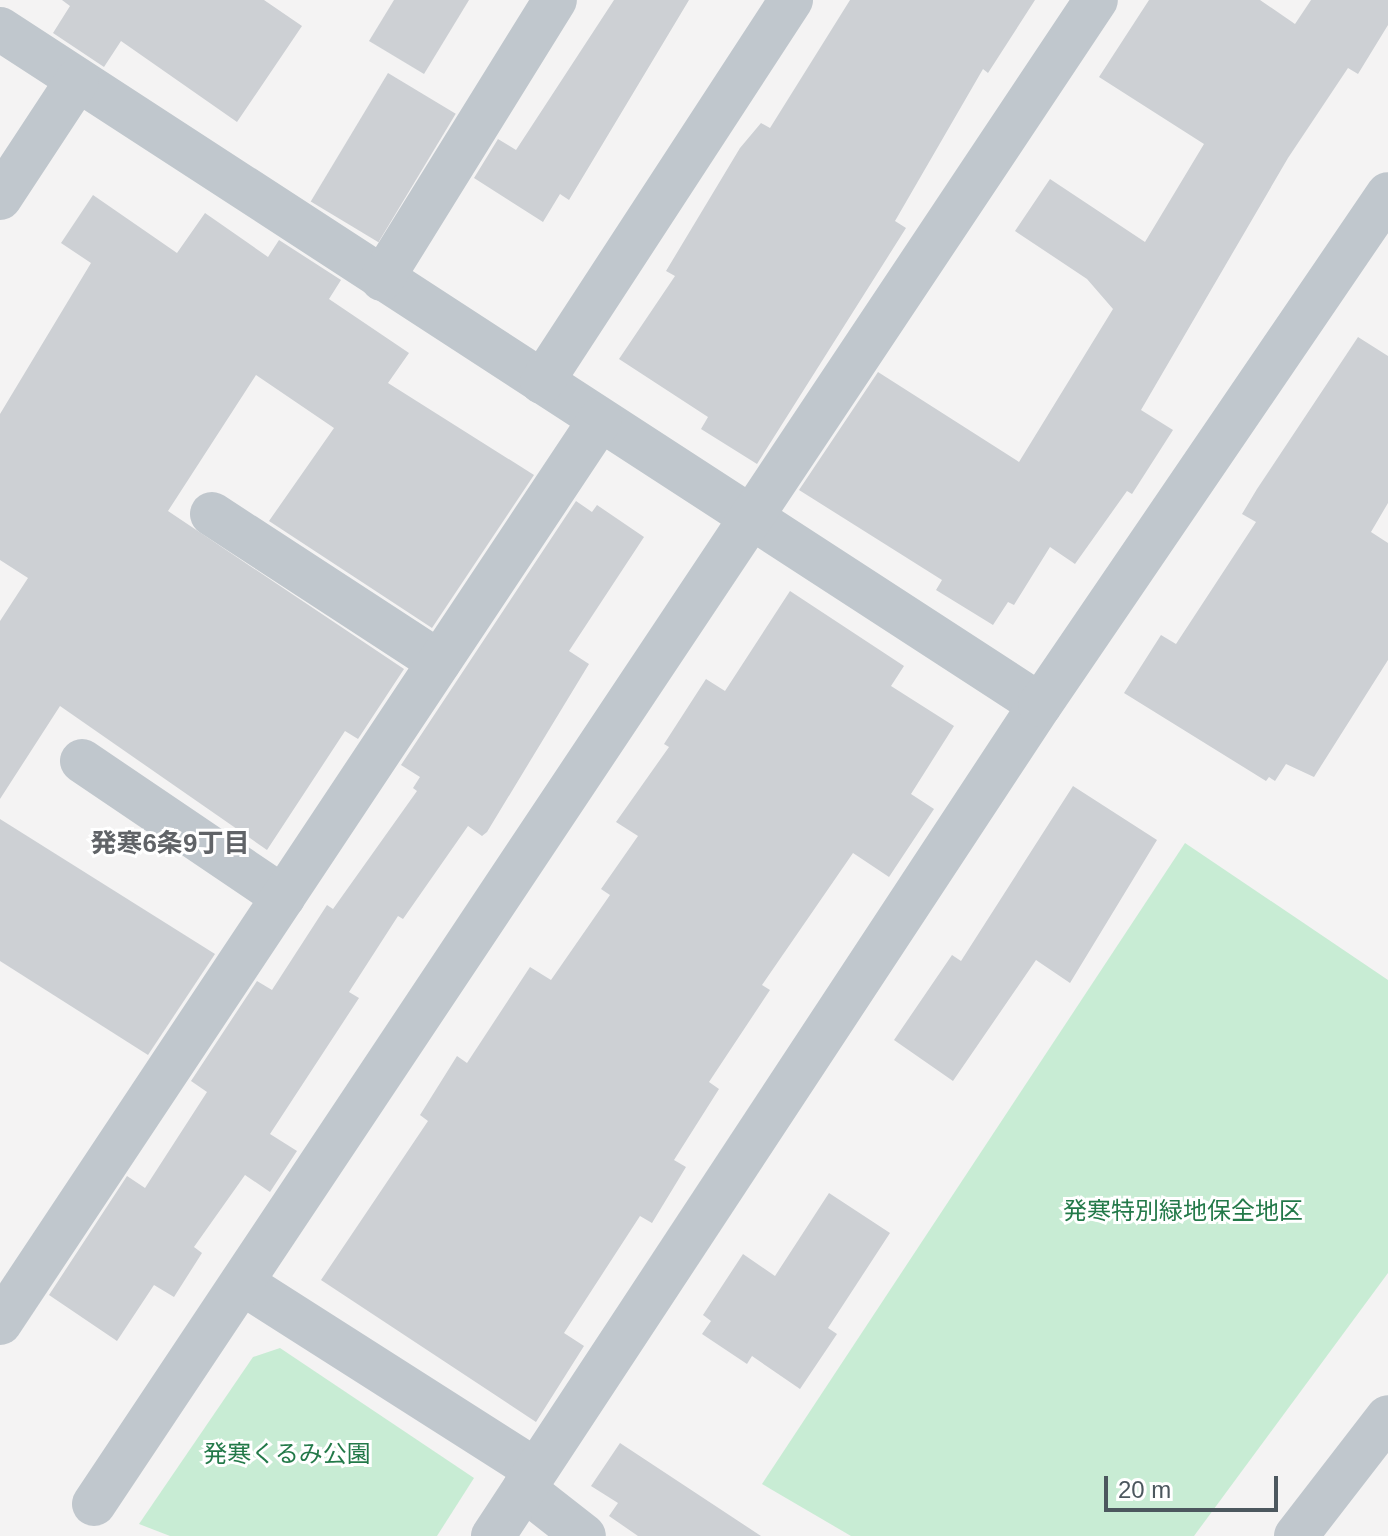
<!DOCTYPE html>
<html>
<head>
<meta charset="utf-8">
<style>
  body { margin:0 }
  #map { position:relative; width:1388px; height:1536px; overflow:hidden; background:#f4f3f3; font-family:Arial,"Noto Sans JP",sans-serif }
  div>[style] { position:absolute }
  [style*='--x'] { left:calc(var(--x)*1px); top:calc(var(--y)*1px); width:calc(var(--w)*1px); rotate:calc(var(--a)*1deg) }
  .green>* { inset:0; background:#c8ecd4 }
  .building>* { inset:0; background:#cdd0d4; transform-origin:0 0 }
  .minor>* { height:44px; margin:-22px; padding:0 22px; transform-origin:22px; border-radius:22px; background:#c0c7cd }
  span { translate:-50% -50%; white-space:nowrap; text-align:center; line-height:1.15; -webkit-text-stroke:6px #fff; paint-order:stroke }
  .park-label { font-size:24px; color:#237949 }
  .neighbourhood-label { font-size:26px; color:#606367; font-weight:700 }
  .scale { position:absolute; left:1104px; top:1476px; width:174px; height:36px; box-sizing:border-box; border:4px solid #4c575e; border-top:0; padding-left:10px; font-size:24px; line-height:28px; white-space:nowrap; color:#4c575e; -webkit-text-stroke:6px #fff; paint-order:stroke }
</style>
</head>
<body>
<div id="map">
  <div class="green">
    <div style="clip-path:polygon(1185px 843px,1388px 980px,1388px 1273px,1194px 1536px,851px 1536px,762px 1484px)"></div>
    <div style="clip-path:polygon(280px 1348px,474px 1478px,437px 1536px,170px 1536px,139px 1524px,253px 1357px)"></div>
  </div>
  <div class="building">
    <div style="clip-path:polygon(62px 0,264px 0,302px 26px,237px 122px,121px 41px,104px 67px,53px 33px,70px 6px)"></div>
    <div style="clip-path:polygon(394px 0,469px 0,424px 74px,369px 41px)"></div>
    <div style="clip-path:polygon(614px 0,689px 0,569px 200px,560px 194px,543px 222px,474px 178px,498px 139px,516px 150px)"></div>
    <div style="clip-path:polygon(850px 0,1035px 0,988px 73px,983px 69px,895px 221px,906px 228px,757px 464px,701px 429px,708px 417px,619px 359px,675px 276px,666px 271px,740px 148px,761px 123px,770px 128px)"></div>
    <div style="clip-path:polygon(1149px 0,1260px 0,1295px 24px,1311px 0,1388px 0,1388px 25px,1358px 74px,1348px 68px,1288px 158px,1141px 410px,1173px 430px,1132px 494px,1127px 491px,1075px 564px,1050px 547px,1014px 605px,1008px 602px,993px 625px,936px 590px,942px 580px,799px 490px,878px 372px,1019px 462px,1113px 309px,1087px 279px,1015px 231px,1050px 179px,1145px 242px,1204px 144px,1099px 77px)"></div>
    <div style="left:388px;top:73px;width:79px;height:150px;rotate:31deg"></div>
    <div style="clip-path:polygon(93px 195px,177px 253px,205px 213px,268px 257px,279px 240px,341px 280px,329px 299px,409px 353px,388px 383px,534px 475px,432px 628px,269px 521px,334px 428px,256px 375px,168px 511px,404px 669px,358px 739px,345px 731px,267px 850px,60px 706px,0 799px,0 621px,28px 578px,0 560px,0 414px,91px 263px,61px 243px)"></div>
    <div style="clip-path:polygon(1358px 337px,1388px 356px,1388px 503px,1371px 532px,1388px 543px,1388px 660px,1314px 777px,1286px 764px,1275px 781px,1269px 777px,1266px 781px,1124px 693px,1161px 635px,1176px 644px,1256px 522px,1242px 514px,1257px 489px)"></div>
    <div style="clip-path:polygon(576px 501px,592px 512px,597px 505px,644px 537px,569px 651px,589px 664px,487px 832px,482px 836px,468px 826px,403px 919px,398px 916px,349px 992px,359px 998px,270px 1134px,297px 1151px,270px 1192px,245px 1175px,194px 1247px,202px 1253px,174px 1297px,154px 1285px,117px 1341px,49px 1295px,127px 1176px,145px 1188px,207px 1092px,191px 1081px,257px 981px,272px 990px,327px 905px,333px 909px,417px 791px,413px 788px,420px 777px,401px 765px)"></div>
    <div style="clip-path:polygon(790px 591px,904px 666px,891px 686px,954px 726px,911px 794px,934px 809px,889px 877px,853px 853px,762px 985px,770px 990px,709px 1082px,719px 1089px,674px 1160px,686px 1167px,652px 1223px,640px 1216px,564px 1333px,584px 1346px,536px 1422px,321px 1280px,428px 1121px,420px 1115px,457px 1056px,467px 1063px,530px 967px,551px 980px,610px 895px,601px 889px,638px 836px,616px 822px,669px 747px,664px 744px,706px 679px,725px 691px)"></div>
    <div style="clip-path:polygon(1073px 786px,1157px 840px,1070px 983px,1036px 960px,953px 1081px,894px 1040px,952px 955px,961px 961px)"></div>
    <div style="clip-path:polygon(0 819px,215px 954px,148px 1055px,0 961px)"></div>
    <div style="clip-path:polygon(829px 1193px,890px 1233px,828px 1328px,837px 1334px,800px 1389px,752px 1356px,747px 1364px,702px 1334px,711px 1321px,703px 1315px,743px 1254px,775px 1276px)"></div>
    <div style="clip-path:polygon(620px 1443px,761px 1536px,638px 1536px,609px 1516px,618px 1503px,591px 1486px)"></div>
  </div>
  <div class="minor">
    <div style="--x:0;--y:29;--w:1240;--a:33.02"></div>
    <div style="--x:0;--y:198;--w:140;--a:-56.7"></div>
    <div style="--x:382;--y:279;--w:328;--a:-58.2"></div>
    <div style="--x:542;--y:382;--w:456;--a:-56.9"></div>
    <div style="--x:212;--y:514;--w:271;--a:33.1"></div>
    <div style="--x:82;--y:761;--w:243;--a:34.1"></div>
    <div style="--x:242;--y:1283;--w:348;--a:32.5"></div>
    <div style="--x:0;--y:1323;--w:1084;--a:-56.4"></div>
    <div style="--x:524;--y:1489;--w:76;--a:38.1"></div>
    <div style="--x:94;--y:1504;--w:1807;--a:-56.33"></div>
    <div style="--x:493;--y:1536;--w:995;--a:-56.65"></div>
    <div style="--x:1040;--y:705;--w:618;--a:-55.74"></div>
    <div style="--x:1296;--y:1536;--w:150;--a:-52.3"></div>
  </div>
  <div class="park-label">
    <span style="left:1183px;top:1211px">発寒特別緑地保全地区</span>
    <span style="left:287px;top:1454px">発寒くるみ公園</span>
  </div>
  <div class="neighbourhood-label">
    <span style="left:170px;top:844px">発寒6条9丁目</span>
  </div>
  <div class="scale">20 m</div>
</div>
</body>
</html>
